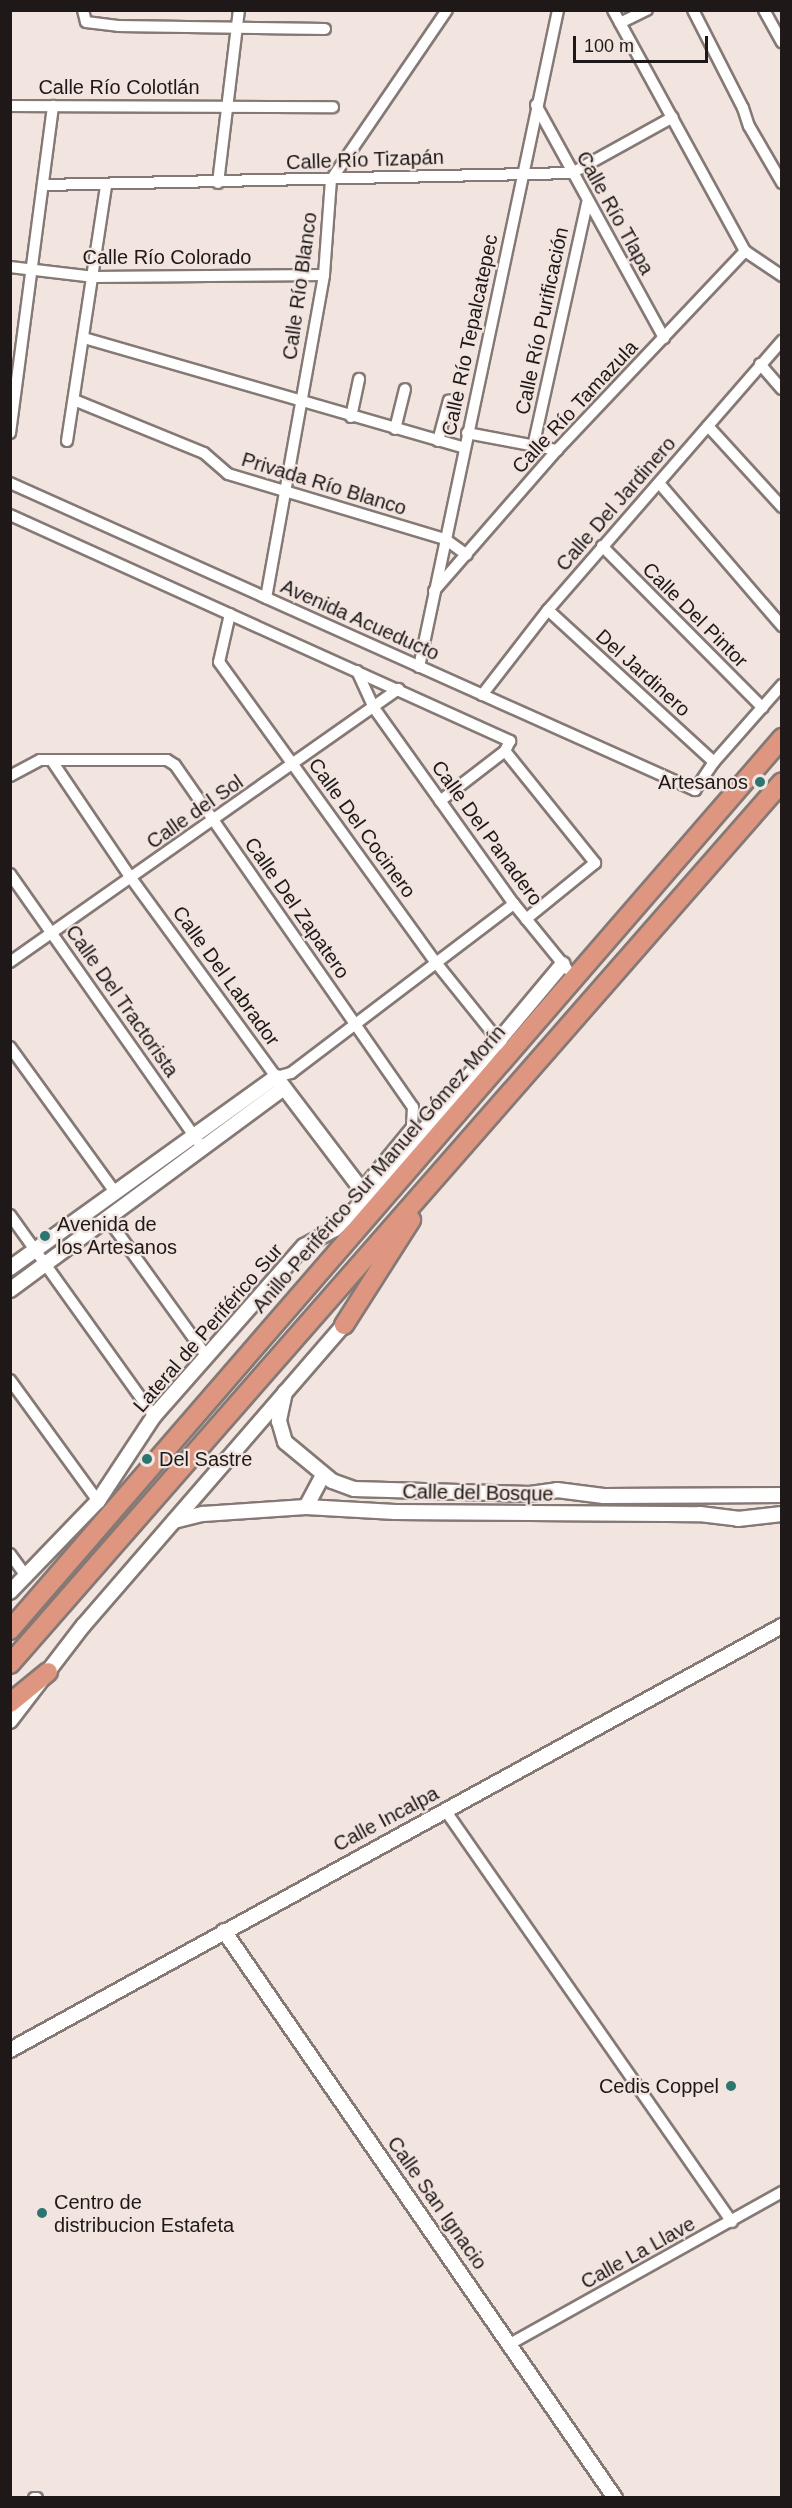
<!DOCTYPE html>
<html>
<head>
<meta charset="utf-8">
<style>
  body { margin:0 }
  #map { position:relative; width:792px; height:2508px; overflow:hidden; background:#f2e5e0; font-family:Helvetica,sans-serif }
  div>[style] { position:absolute }
  [style*='--x'] { left:calc(var(--x)*1px); top:calc(var(--y)*1px); width:calc(var(--w)*1px); rotate:calc(var(--a)*1deg) }
  .roads { filter:drop-shadow(2px 0 #857975) drop-shadow(-2px 0 #857975) drop-shadow(0 2px #857975) drop-shadow(0 -2px #857975) }
  .minor>* { height:10px; margin:-5px; padding:0 5px; transform-origin:5px; border-radius:5px; background:#fff }
  .tertiary>* { height:14px; margin:-7px; padding:0 7px; transform-origin:7px; border-radius:7px; background:#fff }
  .trunk>* { height:18px; margin:-9px; padding:0 9px; transform-origin:9px; border-radius:9px; background:#de9680 }
  .dots>* { width:16px; height:16px; translate:-50% -50%; box-sizing:border-box; border:3px solid #f2e5e0; border-radius:50% }
  span { translate:-50% -50%; white-space:nowrap; text-align:center; line-height:1.15; -webkit-text-stroke:4.5px #f2e5e0; paint-order:stroke }
  .street-label { font-size:20px; color:#1e1918 }
  .poi-label { font-size:20px; color:#1e1918 }
  .right { translate:-100% -50%; text-align:right }
  .left { translate:0 -50%; text-align:left }
  .frame { position:absolute; inset:0; border:12px solid #1e1918; pointer-events:none }
  .scale { position:absolute; left:573px; top:36px; width:135px; height:27px; box-sizing:border-box; border:3px solid #1e1918; border-top:0; padding-left:8px; font-size:18px; line-height:21px; white-space:nowrap; color:#1e1918; -webkit-text-stroke:4px #f2e5e0; paint-order:stroke }
</style>
</head>
<body>
<div id="map">
  <div class="roads">
    <div class="minor">
      <div style="--x:83;--y:10;--w:12;--a:76"></div>
      <div style="--x:86;--y:22;--w:32;--a:7"></div>
      <div style="--x:118;--y:26;--w:207;--a:0.8"></div>
      <div style="--x:613;--y:10;--w:275;--a:61.3"></div>
      <div style="--x:745;--y:251;--w:45;--a:34"></div>
      <div style="--x:693;--y:10;--w:110;--a:63"></div>
      <div style="--x:743;--y:108;--w:19;--a:72"></div>
      <div style="--x:749;--y:126;--w:66;--a:59.9"></div>
      <div style="--x:764;--y:10;--w:37;--a:61"></div>
      <div style="--x:620;--y:23;--w:30;--a:-26"></div>
      <div style="--x:536;--y:105;--w:266;--a:61.2"></div>
      <div style="--x:10;--y:106;--w:323;--a:0.2"></div>
      <div style="--x:218;--y:183;--w:174;--a:-83.1"></div>
      <div style="--x:44;--y:185;--w:528;--a:-1.3"></div>
      <div style="--x:572;--y:173;--w:115;--a:-29"></div>
      <div style="--x:10;--y:267;--w:85;--a:6.8"></div>
      <div style="--x:94;--y:277;--w:230;--a:-0.5"></div>
      <div style="--x:84;--y:338;--w:396;--a:16.1"></div>
      <div style="--x:760;--y:364;--w:33;--a:49"></div>
      <div style="--x:74;--y:400;--w:140;--a:22.2"></div>
      <div style="--x:204;--y:453;--w:32;--a:41"></div>
      <div style="--x:228;--y:474;--w:227;--a:16.7"></div>
      <div style="--x:445;--y:539;--w:27;--a:36"></div>
      <div style="--x:351;--y:417;--w:39;--a:-78"></div>
      <div style="--x:708;--y:426;--w:110;--a:47.6"></div>
      <div style="--x:395;--y:429;--w:41;--a:-76"></div>
      <div style="--x:10;--y:433;--w:330;--a:-82.5"></div>
      <div style="--x:467;--y:433;--w:92;--a:10.7"></div>
      <div style="--x:67;--y:441;--w:259;--a:-81.3"></div>
      <div style="--x:438;--y:441;--w:42;--a:-75"></div>
      <div style="--x:533;--y:447;--w:250;--a:-77.5"></div>
      <div style="--x:10;--y:483;--w:751;--a:24.14"></div>
      <div style="--x:695;--y:790;--w:34;--a:-56"></div>
      <div style="--x:714;--y:762;--w:103;--a:-48.6"></div>
      <div style="--x:659;--y:483;--w:189;--a:49.3"></div>
      <div style="--x:10;--y:515;--w:549;--a:24.32"></div>
      <div style="--x:510;--y:741;--w:11;--a:117"></div>
      <div style="--x:505;--y:751;--w:82;--a:142.4"></div>
      <div style="--x:602;--y:546;--w:228;--a:45.2"></div>
      <div style="--x:434;--y:591;--w:187;--a:-48.9"></div>
      <div style="--x:557;--y:450;--w:274;--a:-46.6"></div>
      <div style="--x:266;--y:598;--w:328;--a:-79.8"></div>
      <div style="--x:324;--y:275;--w:95;--a:-85.8"></div>
      <div style="--x:331;--y:180;--w:206;--a:-55.7"></div>
      <div style="--x:548;--y:610;--w:225;--a:42.5"></div>
      <div style="--x:230;--y:614;--w:49;--a:102.9"></div>
      <div style="--x:219;--y:662;--w:372;--a:54.2"></div>
      <div style="--x:437;--y:964;--w:105;--a:51.2"></div>
      <div style="--x:419;--y:667;--w:672;--a:-78.05"></div>
      <div style="--x:357;--y:671;--w:41;--a:65.3"></div>
      <div style="--x:374;--y:708;--w:241;--a:54.5"></div>
      <div style="--x:514;--y:904;--w:84;--a:50.8"></div>
      <div style="--x:482;--y:695;--w:108;--a:-52.2"></div>
      <div style="--x:548;--y:610;--w:357;--a:-49"></div>
      <div style="--x:505;--y:751;--w:144;--a:51.2"></div>
      <div style="--x:595;--y:863;--w:89;--a:140.9"></div>
      <div style="--x:52;--y:761;--w:141;--a:56"></div>
      <div style="--x:131;--y:878;--w:246;--a:53.9"></div>
      <div style="--x:276;--y:1077;--w:16;--a:-15"></div>
      <div style="--x:291;--y:1073;--w:280;--a:-37.2"></div>
      <div style="--x:10;--y:776;--w:34;--a:-28"></div>
      <div style="--x:40;--y:760;--w:127;--a:0"></div>
      <div style="--x:167;--y:760;--w:9;--a:32"></div>
      <div style="--x:175;--y:765;--w:417;--a:55.2"></div>
      <div style="--x:413;--y:1107;--w:20;--a:93"></div>
      <div style="--x:412;--y:1127;--w:80;--a:129.4"></div>
      <div style="--x:10;--y:874;--w:336;--a:54.9"></div>
      <div style="--x:10;--y:962;--w:475;--a:-35.1"></div>
      <div style="--x:10;--y:1047;--w:179;--a:54.1"></div>
      <div style="--x:10;--y:1215;--w:247;--a:54.4"></div>
      <div style="--x:108;--y:1219;--w:170;--a:54.3"></div>
      <div style="--x:10;--y:1380;--w:150;--a:54"></div>
      <div style="--x:10;--y:1554;--w:26;--a:54"></div>
      <div style="--x:445;--y:1810;--w:502;--a:55.14"></div>
      <div style="--x:510;--y:2344;--w:312;--a:-29.2"></div>
      <div style="--x:34;--y:2498;--w:3;--a:0"></div>
    </div>
    <div class="tertiary">
      <div style="--x:10;--y:1268;--w:327;--a:-35.7"></div>
      <div style="--x:276;--y:1077;--w:161;--a:52.8"></div>
      <div style="--x:10;--y:1290;--w:340;--a:-36.4"></div>
      <div style="--x:285;--y:1392;--w:30;--a:102"></div>
      <div style="--x:279;--y:1421;--w:22;--a:74"></div>
      <div style="--x:285;--y:1442;--w:61;--a:39.7"></div>
      <div style="--x:332;--y:1481;--w:23;--a:20"></div>
      <div style="--x:354;--y:1489;--w:176;--a:1.6"></div>
      <div style="--x:530;--y:1494;--w:27;--a:-8"></div>
      <div style="--x:557;--y:1490;--w:47;--a:7.3"></div>
      <div style="--x:604;--y:1496;--w:178;--a:-0.3"></div>
      <div style="--x:306;--y:1507;--w:36;--a:-62"></div>
      <div style="--x:174;--y:1521;--w:30;--a:-14"></div>
      <div style="--x:203;--y:1514;--w:103;--a:-3.9"></div>
      <div style="--x:306;--y:1507;--w:89;--a:3.2"></div>
      <div style="--x:395;--y:1512;--w:305;--a:0.4"></div>
      <div style="--x:700;--y:1514;--w:38;--a:7"></div>
      <div style="--x:738;--y:1519;--w:44;--a:-6.5"></div>
      <div style="--x:10;--y:1592;--w:127;--a:-46"></div>
      <div style="--x:98;--y:1501;--w:102;--a:-56.6"></div>
      <div style="--x:154;--y:1416;--w:227;--a:-48.6"></div>
      <div style="--x:304;--y:1246;--w:35;--a:-29"></div>
      <div style="--x:335;--y:1229;--w:45;--a:-44.1"></div>
      <div style="--x:367;--y:1198;--w:305;--a:-50.1"></div>
      <div style="--x:10;--y:1721;--w:120;--a:-52.5"></div>
      <div style="--x:83;--y:1626;--w:398;--a:-49.1"></div>
      <div style="--x:224;--y:1931;--w:689;--a:55.41"></div>
      <div style="--x:10;--y:2050;--w:881;--a:-28.78"></div>
    </div>
    <div class="trunk">
      <div style="--x:344;--y:1325;--w:125;--a:-57.5"></div>
      <div style="--x:10;--y:1630;--w:1180;--a:-49.12"></div>
      <div style="--x:10;--y:1664;--w:1172;--a:-48.8"></div>
      <div style="--x:10;--y:1703;--w:49;--a:-39.2"></div>
    </div>
  </div>
  <div class="dots">
    <div style="left:760px;top:782px;background:#2d7570"></div>
    <div style="left:45px;top:1236px;background:#2d7570"></div>
    <div style="left:147px;top:1459px;background:#2d7570"></div>
    <div style="left:731px;top:2086px;background:#2d7570"></div>
    <div style="left:42px;top:2213px;background:#2d7570"></div>
  </div>
  <div class="street-label">
    <span style="left:119px;top:87px">Calle Río Colotlán</span>
    <span style="left:365px;top:160px;rotate:-2deg">Calle Río Tizapán</span>
    <span style="left:615px;top:213px;rotate:61deg">Calle Río Tlapa</span>
    <span style="left:167px;top:257px">Calle Río Colorado</span>
    <span style="left:300px;top:286px;rotate:-82deg">Calle Río Blanco</span>
    <span style="left:542px;top:321px;rotate:-78deg">Calle Río Purificación</span>
    <span style="left:470px;top:335px;rotate:-78deg">Calle Río Tepalcatepec</span>
    <span style="left:575px;top:407px;rotate:-47deg">Calle Río Tamazula</span>
    <span style="left:324px;top:484px;rotate:17deg">Privada Río Blanco</span>
    <span style="left:616px;top:504px;rotate:-49deg">Calle Del Jardinero</span>
    <span style="left:695px;top:615px;rotate:45deg">Calle Del Pintor</span>
    <span style="left:360px;top:620px;rotate:24deg">Avenida Acueducto</span>
    <span style="left:643px;top:673px;rotate:42deg">Del Jardinero</span>
    <span style="left:195px;top:812px;rotate:-35deg">Calle del Sol</span>
    <span style="left:362px;top:828px;rotate:54deg">Calle Del Cocinero</span>
    <span style="left:487px;top:833px;rotate:54deg">Calle Del Panadero</span>
    <span style="left:297px;top:908px;rotate:55deg">Calle Del Zapatero</span>
    <span style="left:226px;top:976px;rotate:54deg">Calle Del Labrador</span>
    <span style="left:122px;top:1001px;rotate:55deg">Calle Del Tractorista</span>
    <span style="left:379px;top:1169px;rotate:-49deg">Anillo Periférico Sur Manuel Gómez Morín</span>
    <span style="left:208px;top:1328px;rotate:-49deg">Lateral de Periférico Sur</span>
    <span style="left:478px;top:1493px;rotate:1deg">Calle del Bosque</span>
    <span style="left:386px;top:1819px;rotate:-28deg">Calle Incalpa</span>
    <span style="left:437px;top:2203px;rotate:55deg">Calle San Ignacio</span>
    <span style="left:638px;top:2253px;rotate:-29deg">Calle La Llave</span>
  </div>
  <div class="poi-label">
    <span class="right" style="left:748px;top:782px">Artesanos</span>
    <span class="left" style="left:57px;top:1236px">Avenida de<br>los Artesanos</span>
    <span class="left" style="left:159px;top:1459px">Del Sastre</span>
    <span class="right" style="left:719px;top:2086px">Cedis Coppel</span>
    <span class="left" style="left:54px;top:2214px">Centro de<br>distribucion Estafeta</span>
  </div>
  <div class="frame"></div>
  <div class="scale">100 m</div>
</div>
</body>
</html>
